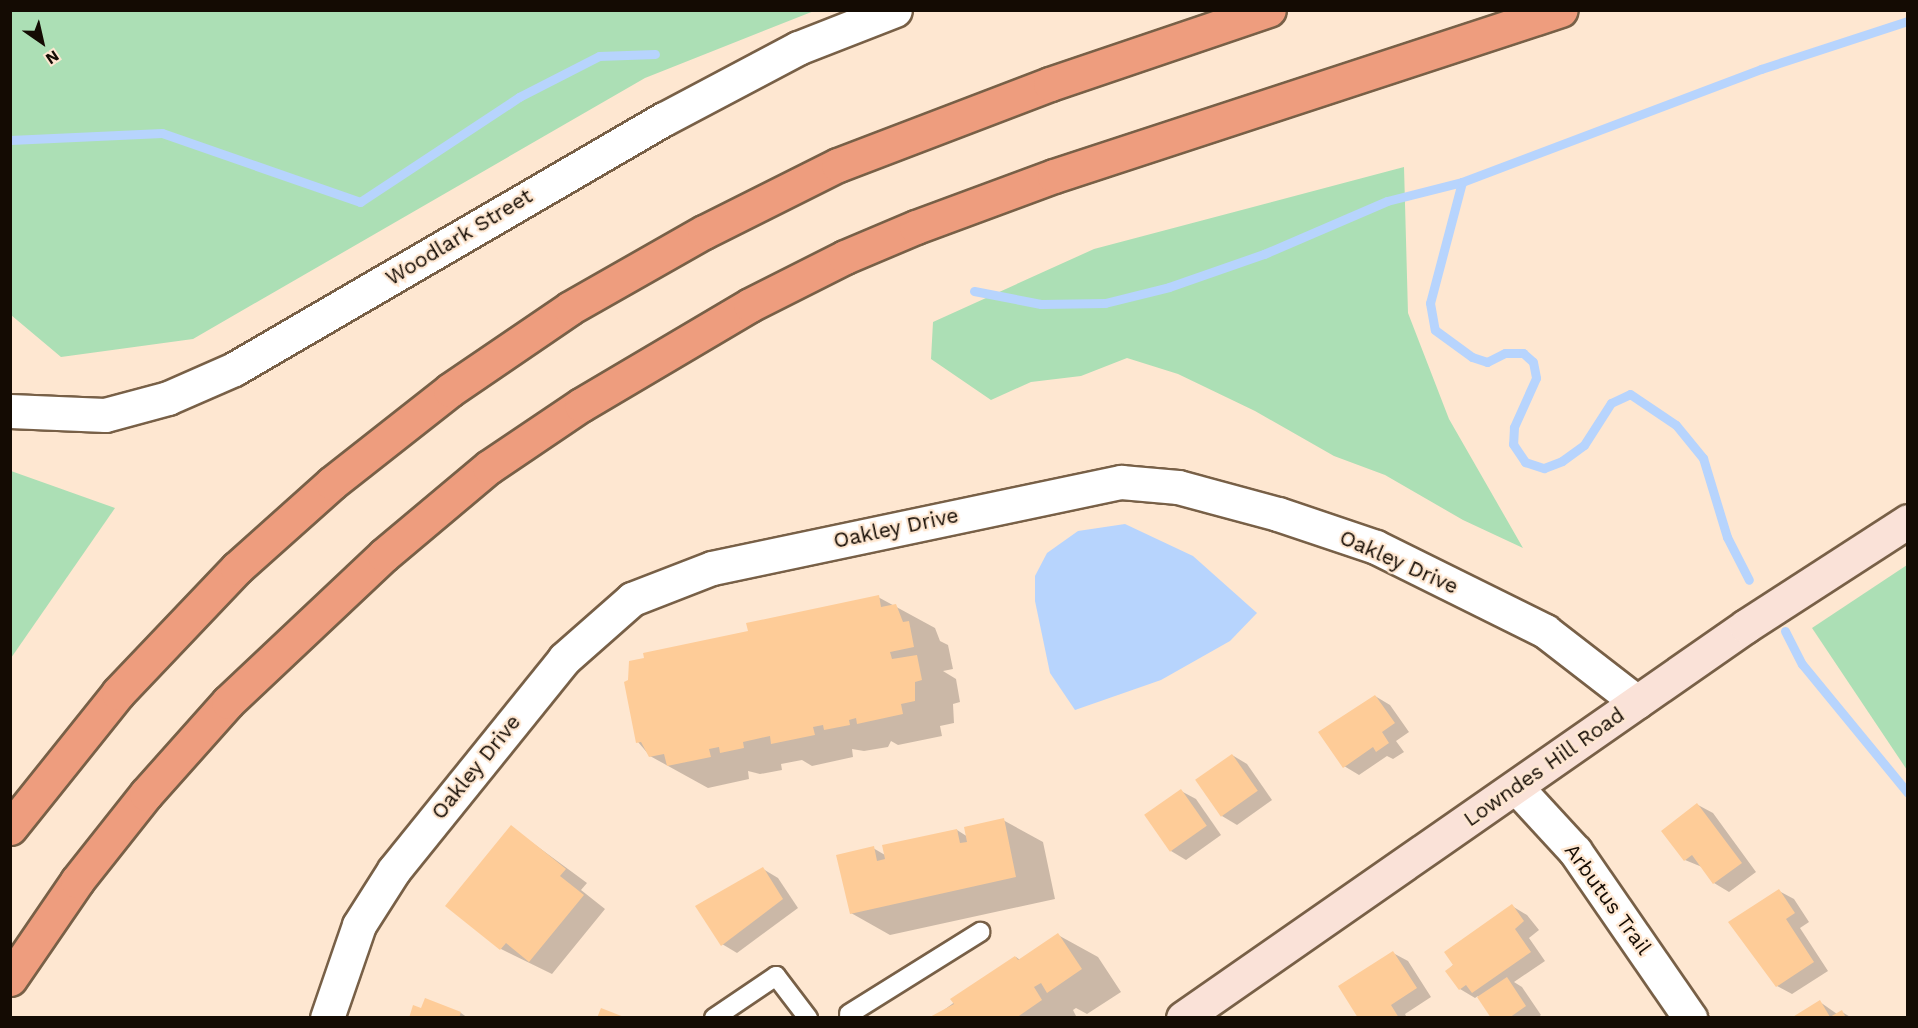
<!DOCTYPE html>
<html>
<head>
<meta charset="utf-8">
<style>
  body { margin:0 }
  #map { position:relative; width:1918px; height:1028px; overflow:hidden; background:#fee7d1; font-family:"Work Sans",sans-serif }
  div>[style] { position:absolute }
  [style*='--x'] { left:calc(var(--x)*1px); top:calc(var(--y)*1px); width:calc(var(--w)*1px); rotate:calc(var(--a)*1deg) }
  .green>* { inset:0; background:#acdfb5 }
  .water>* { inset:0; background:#b7d4fd }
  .shadow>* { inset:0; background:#0003 }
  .stream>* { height:9px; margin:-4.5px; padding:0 4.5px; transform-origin:4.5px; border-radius:4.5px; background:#b7d4fd }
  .building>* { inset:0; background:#fecc98; transform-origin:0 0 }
  .roads { filter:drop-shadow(2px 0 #786047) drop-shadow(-2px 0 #786047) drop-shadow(0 2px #786047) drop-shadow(0 -2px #786047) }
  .lane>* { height:18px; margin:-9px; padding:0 9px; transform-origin:9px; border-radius:9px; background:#fff }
  .street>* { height:33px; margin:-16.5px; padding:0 16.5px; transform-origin:16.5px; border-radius:16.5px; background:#fff }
  .secondary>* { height:33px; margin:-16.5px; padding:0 16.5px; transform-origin:16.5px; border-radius:16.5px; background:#fae2d8 }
  .highway>* { height:33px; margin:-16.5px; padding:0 16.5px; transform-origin:16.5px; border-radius:16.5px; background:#ee9d7e }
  span { translate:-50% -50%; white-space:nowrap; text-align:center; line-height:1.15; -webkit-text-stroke:4.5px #fee7d1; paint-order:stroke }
  .street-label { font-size:21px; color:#140b03 }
  .frame { position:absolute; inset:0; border:12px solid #140b03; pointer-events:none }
  .north { position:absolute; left:12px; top:12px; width:60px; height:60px; -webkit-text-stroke:4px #fee7d1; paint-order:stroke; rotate:146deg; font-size:16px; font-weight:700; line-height:24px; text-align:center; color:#140b03 }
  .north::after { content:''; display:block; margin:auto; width:21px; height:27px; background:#140b03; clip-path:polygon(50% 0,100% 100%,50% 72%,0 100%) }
</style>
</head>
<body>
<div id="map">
  <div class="green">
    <div style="clip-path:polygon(10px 11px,11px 10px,814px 11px,645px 78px,193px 339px,61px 357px,11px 315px)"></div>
    <div style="clip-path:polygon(1404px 167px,1408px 313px,1449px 419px,1523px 548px,1463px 520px,1385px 475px,1334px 456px,1255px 411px,1178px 374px,1127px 358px,1081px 376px,1031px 382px,991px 400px,931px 359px,933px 322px,1094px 249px)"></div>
    <div style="clip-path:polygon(11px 471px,115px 508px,11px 658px,10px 471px)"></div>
    <div style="clip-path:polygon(1907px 565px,1907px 770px,1812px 628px)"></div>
  </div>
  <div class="water">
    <div style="clip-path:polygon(1125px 524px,1193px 556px,1257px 613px,1230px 641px,1161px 680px,1075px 710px,1050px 673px,1035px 601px,1035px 576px,1047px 553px,1078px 531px)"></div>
  </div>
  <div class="shadow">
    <div style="clip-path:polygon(878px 597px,935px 628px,940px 641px,948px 645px,953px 669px,943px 671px,956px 679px,960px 702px,953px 704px,954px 723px,940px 726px,942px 736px,898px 745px,891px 741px,888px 747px,864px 751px,852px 749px,853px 757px,812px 766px,802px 760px,781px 764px,782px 770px,760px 774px,748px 771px,749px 779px,708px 788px,650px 756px,638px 742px,749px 632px)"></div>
    <div style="clip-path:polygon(1375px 696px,1390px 705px,1409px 732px,1396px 741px,1404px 752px,1393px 759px,1387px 756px,1359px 775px,1344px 766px)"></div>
    <div style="clip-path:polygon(1232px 755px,1247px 764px,1272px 800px,1237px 825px,1222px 816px)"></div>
    <div style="clip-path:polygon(1181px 791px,1196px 799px,1221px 835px,1186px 860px,1171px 851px)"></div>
    <div style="clip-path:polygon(1698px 805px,1713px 813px,1756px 872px,1729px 892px,1714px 883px,1702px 867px,1685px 860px)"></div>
    <div style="clip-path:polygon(1003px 820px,1043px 842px,1055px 899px,890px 935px,851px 913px,873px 848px,885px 855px,957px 830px,968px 837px)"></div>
    <div style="clip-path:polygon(511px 827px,587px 883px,581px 890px,605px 909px,552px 974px,501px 949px)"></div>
    <div style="clip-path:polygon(763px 869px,778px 878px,798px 908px,737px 953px,722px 944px)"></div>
    <div style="clip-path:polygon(1779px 891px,1794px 899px,1809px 922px,1800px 928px,1828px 971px,1792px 994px,1777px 986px)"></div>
    <div style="clip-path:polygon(1512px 906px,1527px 915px,1539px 930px,1529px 938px,1545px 961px,1514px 982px,1522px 987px,1541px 1015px,1537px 1018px,1493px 1018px,1478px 996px,1475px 998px,1460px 989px,1447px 971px)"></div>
    <div style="clip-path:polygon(1058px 935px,1098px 957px,1121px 992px,1087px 1014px,1076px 1008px,1073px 1010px,1077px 1018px,933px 1018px,1016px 957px,1020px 960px)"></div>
    <div style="clip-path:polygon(1393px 953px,1408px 961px,1431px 997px,1405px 1014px,1407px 1018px,1360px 1018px)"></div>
    <div style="clip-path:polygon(426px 1000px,461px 1013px,468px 1018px,410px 1018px,422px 1010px)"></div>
    <div style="clip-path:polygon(1820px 1002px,1837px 1014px,1842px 1012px,1852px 1018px,1795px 1018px)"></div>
  </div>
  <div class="stream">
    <div style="--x:10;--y:140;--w:152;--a:-2.6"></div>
    <div style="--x:162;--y:133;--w:210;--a:19.2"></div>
    <div style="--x:360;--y:202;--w:191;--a:-33.4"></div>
    <div style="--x:519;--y:97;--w:90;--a:-27.1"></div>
    <div style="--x:599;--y:56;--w:56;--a:-2"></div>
    <div style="--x:1462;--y:182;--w:125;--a:104.8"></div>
    <div style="--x:1430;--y:303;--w:27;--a:80"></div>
    <div style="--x:1435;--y:330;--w:46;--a:36.1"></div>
    <div style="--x:1472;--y:357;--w:16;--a:18"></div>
    <div style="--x:1487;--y:362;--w:20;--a:-27"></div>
    <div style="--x:1505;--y:353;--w:18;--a:0"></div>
    <div style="--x:1523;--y:353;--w:13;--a:42"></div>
    <div style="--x:1533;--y:362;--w:16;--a:79"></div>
    <div style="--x:1536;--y:378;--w:54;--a:114.2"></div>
    <div style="--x:1514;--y:427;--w:17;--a:93"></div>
    <div style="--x:1513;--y:444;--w:22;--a:56"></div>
    <div style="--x:1525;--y:462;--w:20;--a:18"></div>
    <div style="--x:1544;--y:468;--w:19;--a:-21"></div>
    <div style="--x:1562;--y:461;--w:27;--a:-36"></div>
    <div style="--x:1584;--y:445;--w:50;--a:-57.3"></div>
    <div style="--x:1611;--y:403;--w:21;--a:-25"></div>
    <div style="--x:1630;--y:394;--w:55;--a:34"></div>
    <div style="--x:1676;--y:425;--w:43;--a:50.7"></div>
    <div style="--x:1703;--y:458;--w:83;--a:73.1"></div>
    <div style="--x:1727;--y:537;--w:48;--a:62.9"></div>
    <div style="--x:974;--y:291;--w:68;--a:11"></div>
    <div style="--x:1041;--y:304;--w:64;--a:-0.9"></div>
    <div style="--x:1105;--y:303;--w:66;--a:-14"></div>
    <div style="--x:1169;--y:287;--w:101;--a:-19.2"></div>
    <div style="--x:1264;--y:254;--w:134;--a:-23.3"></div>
    <div style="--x:1387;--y:201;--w:77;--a:-14.2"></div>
    <div style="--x:1462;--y:182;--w:320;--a:-20.7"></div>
    <div style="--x:1761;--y:69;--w:155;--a:-18.1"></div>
    <div style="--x:1785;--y:631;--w:37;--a:63"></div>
    <div style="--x:1802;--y:664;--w:167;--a:50.6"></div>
  </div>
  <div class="building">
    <div style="clip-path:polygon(879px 595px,881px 607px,896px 604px,903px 622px,909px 621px,914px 647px,890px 652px,892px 659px,917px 655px,922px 680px,915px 682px,915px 701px,901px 704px,903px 714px,857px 724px,856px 718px,849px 720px,850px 725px,824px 730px,823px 725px,813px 727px,815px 735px,771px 744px,770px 736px,743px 742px,744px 748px,720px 753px,719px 747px,709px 749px,711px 757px,667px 766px,664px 754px,649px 757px,641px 742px,636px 743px,624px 682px,628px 680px,629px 661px,644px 658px,643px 653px,748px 631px,746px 623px)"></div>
    <div style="clip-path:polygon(1375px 695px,1395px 723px,1382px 732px,1389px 743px,1376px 752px,1373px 747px,1343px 768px,1318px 732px)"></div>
    <div style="left:1232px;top:754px;width:45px;height:45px;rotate:55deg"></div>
    <div style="left:1181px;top:789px;width:45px;height:45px;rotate:55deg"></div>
    <div style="clip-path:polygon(1697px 803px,1742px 863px,1713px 884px,1692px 855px,1684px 861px,1661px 831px)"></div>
    <div style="clip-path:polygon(1004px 818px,1016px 877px,850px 914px,836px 855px,874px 846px,877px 861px,885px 859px,882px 845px,957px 829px,960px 843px,967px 842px,964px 827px)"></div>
    <div style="clip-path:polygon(511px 825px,566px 869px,560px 876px,584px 895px,529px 962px,506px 943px,500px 950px,445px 906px)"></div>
    <div style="clip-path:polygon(763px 867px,783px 899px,721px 946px,695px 906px)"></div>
    <div style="clip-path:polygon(1779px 889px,1795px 913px,1786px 919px,1814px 962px,1776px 987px,1728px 922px)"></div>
    <div style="clip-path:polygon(1512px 904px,1524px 921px,1515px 929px,1531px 952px,1472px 993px,1466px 985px,1459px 990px,1445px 971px,1453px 965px,1444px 952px)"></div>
    <div style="clip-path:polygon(1058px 933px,1082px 969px,1047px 993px,1041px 983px,1034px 987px,1042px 1000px,1016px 1018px,928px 1018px,954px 1004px,950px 999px,1015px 956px,1018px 960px)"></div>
    <div style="clip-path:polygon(1393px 951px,1417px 988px,1391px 1005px,1399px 1018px,1358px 1018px,1338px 986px)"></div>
    <div style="clip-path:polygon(1507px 977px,1526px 1006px,1509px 1018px,1491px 1018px,1477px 997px)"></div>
    <div style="clip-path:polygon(425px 998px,461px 1012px,459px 1018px,409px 1018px,413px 1005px,421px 1008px)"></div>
    <div style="clip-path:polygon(1820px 1000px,1830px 1017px,1842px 1010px,1846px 1018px,1791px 1018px)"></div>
    <div style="clip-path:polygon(601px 1008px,624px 1017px,624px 1018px,597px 1018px)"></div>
  </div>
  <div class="roads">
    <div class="lane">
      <div style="--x:849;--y:1014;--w:155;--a:-32"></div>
      <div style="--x:714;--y:1018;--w:75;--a:-34.1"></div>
      <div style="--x:776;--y:976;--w:53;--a:52.7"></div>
    </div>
    <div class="street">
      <div style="--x:10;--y:411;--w:95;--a:2.4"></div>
      <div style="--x:105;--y:415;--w:65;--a:-15.1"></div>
      <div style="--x:168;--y:398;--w:72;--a:-23.7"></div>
      <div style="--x:234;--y:369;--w:497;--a:-30.2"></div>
      <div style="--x:664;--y:119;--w:152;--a:-27.9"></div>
      <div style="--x:798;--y:48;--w:104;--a:-21.4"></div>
      <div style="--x:1517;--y:788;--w:86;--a:47.4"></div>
      <div style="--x:1575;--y:851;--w:203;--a:55.4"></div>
      <div style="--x:327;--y:1018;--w:98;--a:-71"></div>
      <div style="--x:359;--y:925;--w:65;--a:-57.5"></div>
      <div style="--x:394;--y:870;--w:271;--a:-51.1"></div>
      <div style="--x:564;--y:659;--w:91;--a:-41.4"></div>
      <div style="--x:632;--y:599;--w:86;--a:-21.2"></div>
      <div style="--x:712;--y:568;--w:418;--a:-11.9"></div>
      <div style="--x:1121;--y:482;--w:57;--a:5"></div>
      <div style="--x:1178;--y:487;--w:104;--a:15.1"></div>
      <div style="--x:1278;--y:514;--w:103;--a:18.6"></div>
      <div style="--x:1376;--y:547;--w:189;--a:26.4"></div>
      <div style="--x:1545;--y:631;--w:116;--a:37.7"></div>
    </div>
    <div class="secondary">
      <div style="--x:1183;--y:1018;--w:686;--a:-34.85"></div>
      <div style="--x:1746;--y:626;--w:193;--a:-32.9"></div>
    </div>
    <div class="highway">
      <div style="--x:10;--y:828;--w:173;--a:-51.3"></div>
      <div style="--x:118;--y:693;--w:173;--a:-46.4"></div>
      <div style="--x:237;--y:568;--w:127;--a:-41.8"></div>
      <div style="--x:332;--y:483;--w:150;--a:-38.2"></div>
      <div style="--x:450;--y:390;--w:145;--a:-34.3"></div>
      <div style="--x:570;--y:308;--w:154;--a:-29.6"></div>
      <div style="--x:704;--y:232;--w:150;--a:-26.6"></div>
      <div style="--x:838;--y:165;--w:227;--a:-20.9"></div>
      <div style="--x:1050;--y:84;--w:231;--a:-18.7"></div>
      <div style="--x:10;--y:979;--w:119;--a:-55.6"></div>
      <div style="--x:77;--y:881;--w:111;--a:-51.6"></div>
      <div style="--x:146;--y:794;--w:123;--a:-48.3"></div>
      <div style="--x:228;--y:702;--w:214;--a:-43.3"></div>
      <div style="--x:384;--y:555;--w:137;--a:-40"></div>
      <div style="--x:489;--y:467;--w:111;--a:-34"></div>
      <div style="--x:581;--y:405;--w:196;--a:-30.6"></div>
      <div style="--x:750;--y:305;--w:106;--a:-26.8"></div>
      <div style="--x:845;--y:257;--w:77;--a:-22.9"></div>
      <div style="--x:916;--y:227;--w:147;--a:-20.3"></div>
      <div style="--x:1054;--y:176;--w:533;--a:-18.13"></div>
    </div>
  </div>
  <div class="street-label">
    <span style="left:459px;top:237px;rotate:-31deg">Woodlark Street</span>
    <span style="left:896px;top:528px;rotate:-12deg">Oakley Drive</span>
    <span style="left:1399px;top:562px;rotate:24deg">Oakley Drive</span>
    <span style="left:476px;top:767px;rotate:-51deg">Oakley Drive</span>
    <span style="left:1544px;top:767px;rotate:-35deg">Lowndes Hill Road</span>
    <span style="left:1608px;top:899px;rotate:54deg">Arbutus Trail</span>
  </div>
  <div class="frame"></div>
  <div class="north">N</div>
</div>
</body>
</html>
